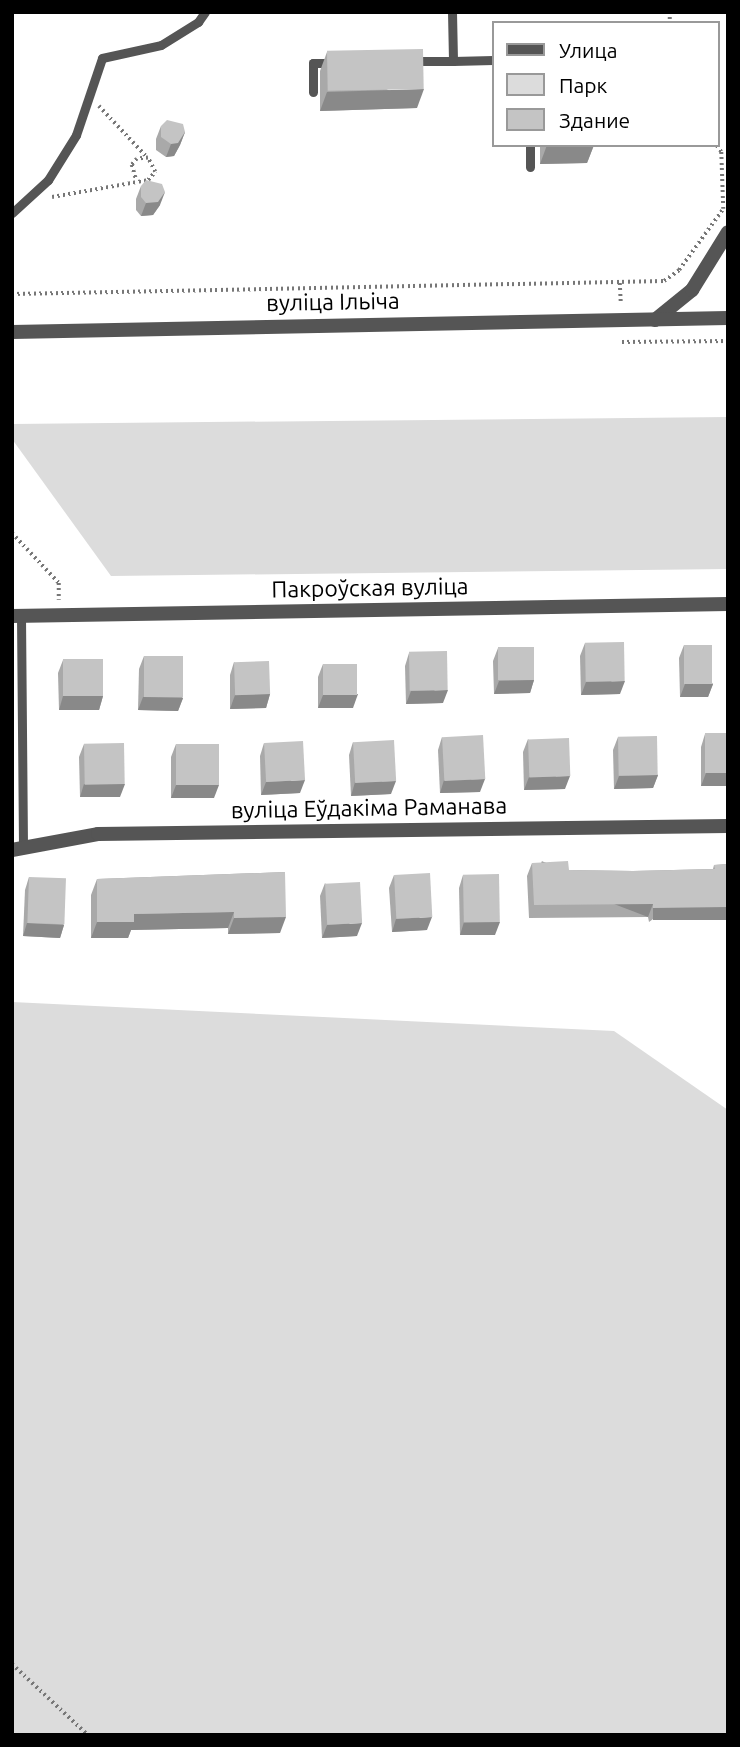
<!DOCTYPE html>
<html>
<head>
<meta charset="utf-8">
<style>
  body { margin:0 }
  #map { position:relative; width:740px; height:1747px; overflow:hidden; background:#fff; font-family:Ubuntu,sans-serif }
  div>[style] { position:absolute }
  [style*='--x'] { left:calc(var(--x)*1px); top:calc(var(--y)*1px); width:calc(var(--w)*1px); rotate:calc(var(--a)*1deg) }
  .green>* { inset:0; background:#dcdcdc }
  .path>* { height:3.5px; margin-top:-1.75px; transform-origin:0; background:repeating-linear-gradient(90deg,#777 0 2px,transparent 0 5.5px) }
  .service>* { height:9px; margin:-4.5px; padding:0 4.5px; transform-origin:4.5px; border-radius:4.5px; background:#555 }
  .minor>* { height:14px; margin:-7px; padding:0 7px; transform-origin:7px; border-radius:7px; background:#555 }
  .tertiary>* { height:14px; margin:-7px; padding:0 7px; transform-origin:7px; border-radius:7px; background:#555 }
  .wall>* { inset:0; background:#a9a9a9 }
  .shaded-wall>* { inset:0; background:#898989; transform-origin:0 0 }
  .building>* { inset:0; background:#c4c4c4; transform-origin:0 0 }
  span { translate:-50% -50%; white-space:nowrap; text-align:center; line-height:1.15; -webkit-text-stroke:5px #fff; paint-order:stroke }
  .street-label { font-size:23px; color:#000 }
  .frame { position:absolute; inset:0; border:14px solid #000; pointer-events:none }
  .legend { position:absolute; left:492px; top:21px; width:228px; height:126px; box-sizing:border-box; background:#fff; border:2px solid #999; margin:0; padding:9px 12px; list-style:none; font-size:21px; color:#000 }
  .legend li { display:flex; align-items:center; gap:14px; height:35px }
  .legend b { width:35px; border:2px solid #999 }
</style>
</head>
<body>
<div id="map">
  <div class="green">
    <div style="clip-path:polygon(728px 417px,728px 569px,111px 576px,12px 439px,12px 424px)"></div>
    <div style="clip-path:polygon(12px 1002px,614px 1031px,728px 1110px,728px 1735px,12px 1735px)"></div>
  </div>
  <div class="path">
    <div style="--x:670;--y:12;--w:11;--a:90"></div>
    <div style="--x:99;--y:106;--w:69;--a:46.8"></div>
    <div style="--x:52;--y:197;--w:97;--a:-10"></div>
    <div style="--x:148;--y:180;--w:11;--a:-49"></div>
    <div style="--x:155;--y:172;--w:16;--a:-117"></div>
    <div style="--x:148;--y:158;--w:11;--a:175"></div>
    <div style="--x:137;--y:159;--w:8;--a:130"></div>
    <div style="--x:132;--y:165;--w:15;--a:74"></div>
    <div style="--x:620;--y:283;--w:22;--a:87"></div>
    <div style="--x:12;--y:294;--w:652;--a:-1.14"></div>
    <div style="--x:664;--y:281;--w:19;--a:-36"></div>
    <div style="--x:679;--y:270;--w:75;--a:-54.2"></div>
    <div style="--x:723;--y:209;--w:57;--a:-92"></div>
    <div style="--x:721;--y:152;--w:9;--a:-126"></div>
    <div style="--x:622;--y:342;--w:106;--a:-0.5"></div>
    <div style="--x:12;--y:533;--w:69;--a:46.8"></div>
    <div style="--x:59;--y:583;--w:17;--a:90"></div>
    <div style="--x:12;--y:1664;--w:104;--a:43.1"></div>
  </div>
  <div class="service">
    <div style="--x:452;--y:12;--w:49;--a:88.8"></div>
    <div style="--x:453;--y:61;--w:40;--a:-1.4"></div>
    <div style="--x:413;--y:61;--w:40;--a:0"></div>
    <div style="--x:313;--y:92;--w:29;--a:-90"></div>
    <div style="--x:313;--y:63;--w:19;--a:0"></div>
    <div style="--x:530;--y:145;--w:22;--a:90"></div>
    <div style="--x:12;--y:213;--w:49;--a:-42.5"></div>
    <div style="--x:48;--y:180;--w:53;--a:-58.1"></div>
    <div style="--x:76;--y:135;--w:81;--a:-71.3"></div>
    <div style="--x:102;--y:58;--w:60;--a:-12.4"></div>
    <div style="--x:161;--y:45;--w:44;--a:-31.9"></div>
    <div style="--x:198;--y:22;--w:12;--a:-55"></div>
    <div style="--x:21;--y:616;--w:229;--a:89.5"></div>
  </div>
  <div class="minor">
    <div style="--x:655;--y:320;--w:48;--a:-39"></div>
    <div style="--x:692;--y:290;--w:68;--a:-58.2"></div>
    <div style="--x:12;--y:332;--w:716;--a:-1.12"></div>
    <div style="--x:12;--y:850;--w:87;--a:-10.5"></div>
    <div style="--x:98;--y:834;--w:630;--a:-0.73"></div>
  </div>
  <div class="tertiary">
    <div style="--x:12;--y:616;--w:716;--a:-0.96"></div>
  </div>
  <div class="wall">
    <div style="clip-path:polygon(327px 52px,417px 108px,320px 111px,320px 71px)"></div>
    <div style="clip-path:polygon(161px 126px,185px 132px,180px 145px,174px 156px,166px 157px,156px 150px,156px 139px)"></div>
    <div style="clip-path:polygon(540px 145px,594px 145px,587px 163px,540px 164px)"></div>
    <div style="clip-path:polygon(141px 186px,160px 205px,153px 215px,141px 216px,136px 210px,136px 199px)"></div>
    <div style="clip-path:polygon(585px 643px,620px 694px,581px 695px,580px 656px)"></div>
    <div style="clip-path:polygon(684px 645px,713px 684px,708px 697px,680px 697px,679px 658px)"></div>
    <div style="clip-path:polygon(498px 648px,534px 680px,530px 693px,494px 694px,493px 661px)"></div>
    <div style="clip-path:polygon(409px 653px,443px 703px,406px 704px,405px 666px)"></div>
    <div style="clip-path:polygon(144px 656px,183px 698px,178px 711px,138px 710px,139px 669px)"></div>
    <div style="clip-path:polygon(63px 660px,103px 696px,99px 710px,59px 710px,58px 673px)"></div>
    <div style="clip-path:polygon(234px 662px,270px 694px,266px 708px,230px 709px,230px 675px)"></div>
    <div style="clip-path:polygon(323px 664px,353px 708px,318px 708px,318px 677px)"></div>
    <div style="clip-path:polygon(728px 733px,728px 786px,701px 786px,701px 747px,705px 734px)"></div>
    <div style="clip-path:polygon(442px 737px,480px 792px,440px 793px,438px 750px)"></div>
    <div style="clip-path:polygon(618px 737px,658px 775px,653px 788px,614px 789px,613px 750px)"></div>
    <div style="clip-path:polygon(528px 739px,565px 789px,524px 790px,523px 752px)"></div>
    <div style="clip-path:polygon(353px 742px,391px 794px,351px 796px,349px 755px)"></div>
    <div style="clip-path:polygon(264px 743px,300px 793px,261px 795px,260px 756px)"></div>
    <div style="clip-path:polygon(84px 744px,120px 797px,80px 797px,79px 757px)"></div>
    <div style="clip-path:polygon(176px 744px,214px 798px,171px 798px,171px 757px)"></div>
    <div style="clip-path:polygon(532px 863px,569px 870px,633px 871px,713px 869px,714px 865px,728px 864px,649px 922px,648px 917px,529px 918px,527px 876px)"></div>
    <div style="clip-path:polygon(285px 872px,280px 933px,228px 934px,228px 928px,131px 930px,128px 938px,91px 938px,91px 895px,97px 879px)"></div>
    <div style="clip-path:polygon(394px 875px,427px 930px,392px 932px,389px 888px)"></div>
    <div style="clip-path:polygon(463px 875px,495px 935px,460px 935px,459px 888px)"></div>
    <div style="clip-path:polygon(29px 877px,64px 925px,60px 938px,23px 936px,25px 890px)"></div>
    <div style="clip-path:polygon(325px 883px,357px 936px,322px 938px,320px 896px)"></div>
  </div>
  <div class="shaded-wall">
    <div style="clip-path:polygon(424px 89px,417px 108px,320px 111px,327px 92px)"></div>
    <div style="clip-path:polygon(185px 132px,180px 145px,174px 156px,166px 157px,171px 144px)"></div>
    <div style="clip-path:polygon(547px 145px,594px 145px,587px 163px,540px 164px)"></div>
    <div style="clip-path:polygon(165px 192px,160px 205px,153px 215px,141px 216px,146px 203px)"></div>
    <div style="clip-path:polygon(534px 680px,530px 693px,494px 694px,499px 681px)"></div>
    <div style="clip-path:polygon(625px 681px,620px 694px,581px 695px,586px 682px)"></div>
    <div style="clip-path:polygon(685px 684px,713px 684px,708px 697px,680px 697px)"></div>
    <div style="clip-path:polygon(448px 690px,443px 703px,406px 704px,411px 691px)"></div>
    <div style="clip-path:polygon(270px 694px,266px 708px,230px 709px,235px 695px)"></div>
    <div style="clip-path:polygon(358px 694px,353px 708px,318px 708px,323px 695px)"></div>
    <div style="clip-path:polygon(63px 696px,103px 696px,99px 710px,59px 710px)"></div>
    <div style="clip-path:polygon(143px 697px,183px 698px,178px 711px,138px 710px)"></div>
    <div style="clip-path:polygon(706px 773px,728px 773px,728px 786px,701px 786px)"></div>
    <div style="clip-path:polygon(658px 775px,653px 788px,614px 789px,619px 776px)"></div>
    <div style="clip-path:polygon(570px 776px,565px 789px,524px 790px,529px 777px)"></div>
    <div style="clip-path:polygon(485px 779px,480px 792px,440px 793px,444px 780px)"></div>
    <div style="clip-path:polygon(305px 780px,300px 793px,261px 795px,266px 782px)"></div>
    <div style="clip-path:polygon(396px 781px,391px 794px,351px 796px,355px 782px)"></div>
    <div style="clip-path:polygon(84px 784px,125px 784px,120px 797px,80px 797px)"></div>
    <div style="clip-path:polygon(176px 785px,219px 785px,214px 798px,171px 798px)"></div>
    <div style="left:653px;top:904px;width:14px;height:119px;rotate:111deg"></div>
    <div style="left:728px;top:907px;width:13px;height:75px;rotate:90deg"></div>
    <div style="clip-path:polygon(234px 912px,228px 928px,131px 930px,128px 938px,91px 938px,97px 922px,134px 914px)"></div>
    <div style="clip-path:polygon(286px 917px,280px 933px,228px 934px,234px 918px)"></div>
    <div style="clip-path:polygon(432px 917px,427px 930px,392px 932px,396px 919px)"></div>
    <div style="clip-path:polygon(464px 922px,500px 922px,495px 935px,460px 935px)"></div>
    <div style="clip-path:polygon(27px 923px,64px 925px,60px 938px,23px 936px)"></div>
    <div style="clip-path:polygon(362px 923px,357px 936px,322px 938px,327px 925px)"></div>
  </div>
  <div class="building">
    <div style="left:423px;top:49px;width:40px;height:96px;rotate:89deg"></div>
    <div style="clip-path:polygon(167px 120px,183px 124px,185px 132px,178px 143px,171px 144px,161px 137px,161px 126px)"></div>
    <div style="clip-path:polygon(146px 180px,162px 184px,165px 192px,158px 202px,146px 203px,141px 197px,141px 186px)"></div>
    <div style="left:624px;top:642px;width:39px;height:39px;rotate:89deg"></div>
    <div style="left:684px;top:645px;width:28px;height:39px"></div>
    <div style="left:534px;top:647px;width:33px;height:36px;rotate:90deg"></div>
    <div style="left:447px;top:651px;width:39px;height:38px;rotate:89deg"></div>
    <div style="left:144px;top:656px;width:39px;height:41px"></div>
    <div style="left:103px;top:659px;width:37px;height:40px;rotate:90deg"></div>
    <div style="left:269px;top:661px;width:33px;height:35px;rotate:88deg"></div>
    <div style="left:323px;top:664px;width:34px;height:31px"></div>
    <div style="left:728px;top:733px;width:40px;height:23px;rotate:90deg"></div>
    <div style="left:483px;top:735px;width:44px;height:41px;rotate:87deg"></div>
    <div style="left:657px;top:736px;width:39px;height:39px;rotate:89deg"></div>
    <div style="left:569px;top:738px;width:38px;height:41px;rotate:88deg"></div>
    <div style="left:394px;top:740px;width:41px;height:41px;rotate:87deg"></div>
    <div style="left:303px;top:741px;width:39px;height:39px;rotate:87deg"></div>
    <div style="left:124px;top:743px;width:41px;height:40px;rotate:89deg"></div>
    <div style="left:176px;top:744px;width:43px;height:41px"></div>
    <div style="clip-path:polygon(568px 861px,569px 870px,633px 871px,715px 869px,714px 865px,728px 864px,728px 907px,653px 908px,653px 904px,534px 905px,532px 863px)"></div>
    <div style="clip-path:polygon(285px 872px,286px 917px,234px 918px,234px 912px,134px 914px,134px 922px,97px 922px,97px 879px)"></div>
    <div style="left:430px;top:873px;width:44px;height:36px;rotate:87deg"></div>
    <div style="left:499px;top:874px;width:48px;height:36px;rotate:89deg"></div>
    <div style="left:29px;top:877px;width:37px;height:46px;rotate:2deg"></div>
    <div style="left:360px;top:882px;width:41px;height:35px;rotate:87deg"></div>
  </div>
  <div class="street-label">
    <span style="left:333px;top:302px;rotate:-1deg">вуліца Ільіча</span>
    <span style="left:370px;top:588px;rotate:-1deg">Пакроўская вуліца</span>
    <span style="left:369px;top:808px;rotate:-1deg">вуліца Еўдакіма Раманава</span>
  </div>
  <div class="frame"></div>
  <ul class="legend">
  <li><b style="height:9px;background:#555"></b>Улица</li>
  <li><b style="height:19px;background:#dcdcdc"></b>Парк</li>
  <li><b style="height:19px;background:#c4c4c4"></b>Здание</li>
  </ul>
</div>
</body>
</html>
